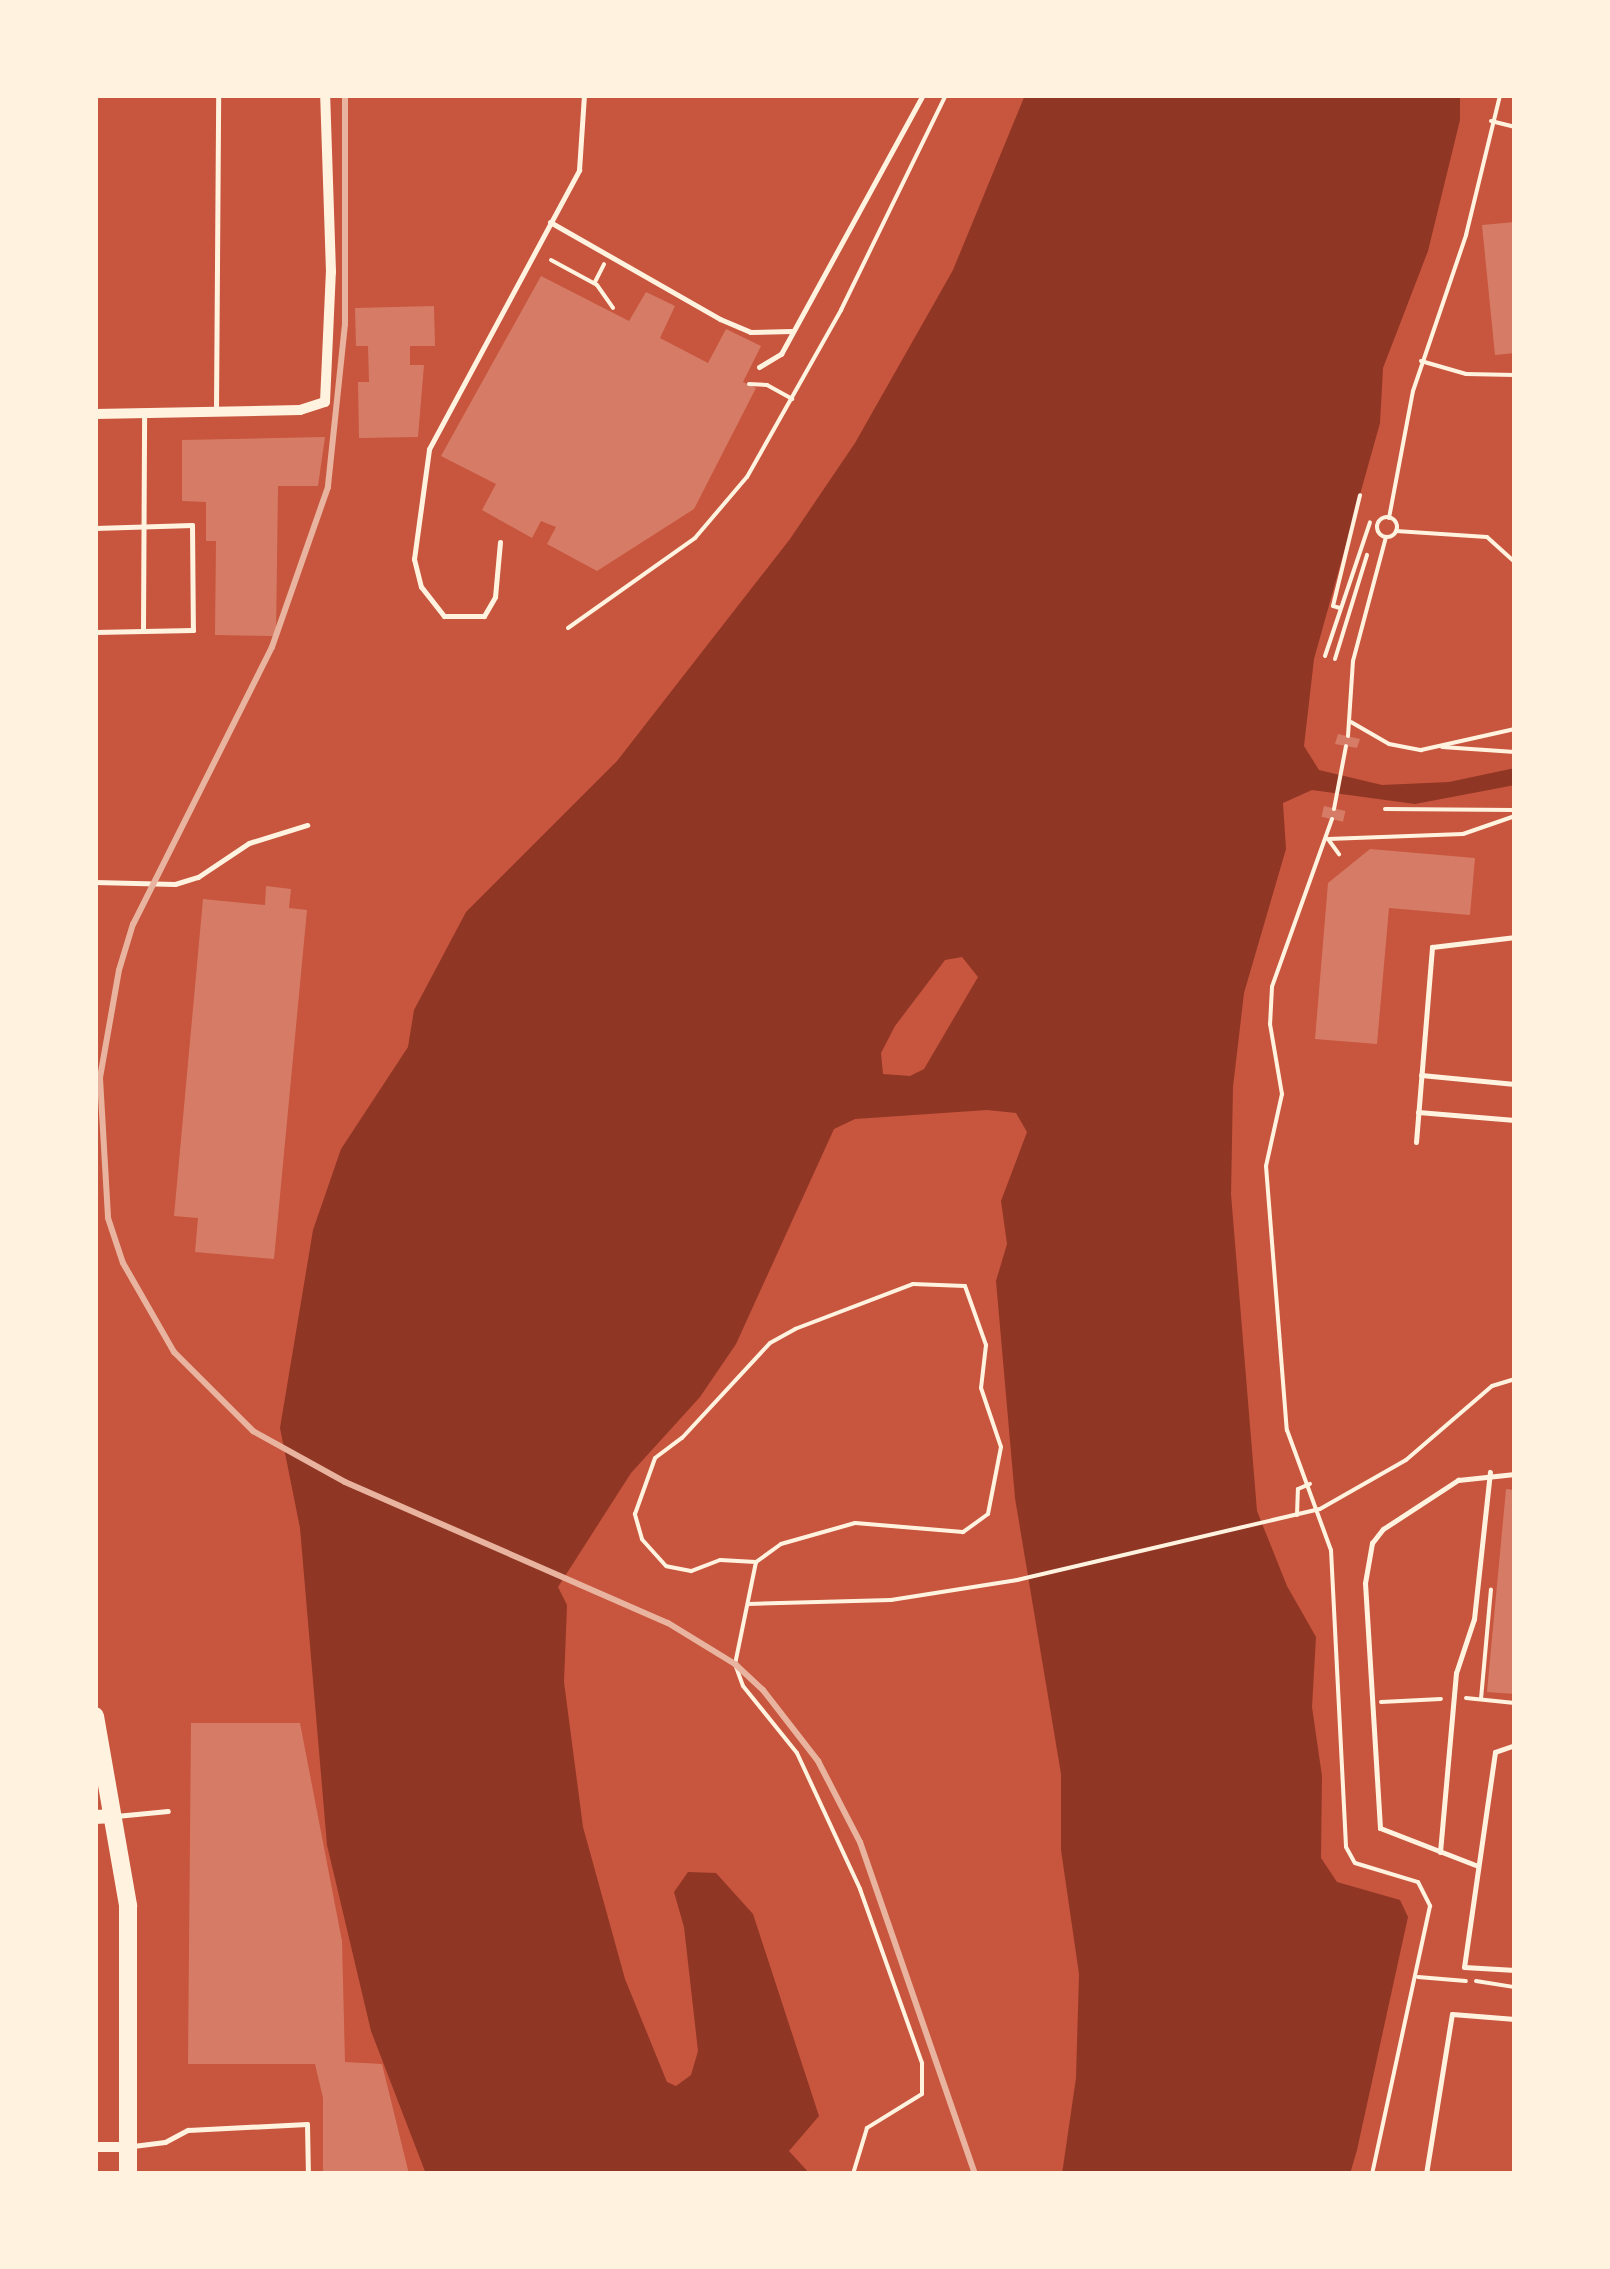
<!DOCTYPE html>
<html>
<head>
<meta charset="utf-8">
<style>
  body { margin:0 }
  #map { position:relative; width:1610px; height:2269px; overflow:hidden; background:#c8553d; font-family:"Exo 2",sans-serif }
  div>[style] { position:absolute }
  [style*='--x'] { left:calc(var(--x)*1px); top:calc(var(--y)*1px); width:calc(var(--w)*1px); rotate:calc(var(--a)*1deg) }
  .water>* { inset:0; background:#8f3625 }
  .building>* { inset:0; background:#d67c66; transform-origin:0 0 }
  .path>* { height:4px; margin:-2px; padding:0 2px; transform-origin:2px; border-radius:2px; background:#fff3e0 }
  .path>.ring { margin:-2px; padding:0; box-sizing:content-box; background:none; border:4px solid #fff3e0; border-radius:50% }
  .service>* { height:5px; margin:-2.5px; padding:0 2.5px; transform-origin:2.5px; border-radius:2.5px; background:#fff3e0 }
  .minor>* { height:10px; margin:-5px; padding:0 5px; transform-origin:5px; border-radius:5px; background:#fff3e0 }
  .tertiary>* { height:14px; margin:-7px; padding:0 7px; transform-origin:7px; border-radius:7px; background:#fff3e0 }
  .primary>* { height:18px; margin:-9px; padding:0 9px; transform-origin:9px; border-radius:9px; background:#fff3e0 }
  .rail>* { height:6px; margin:-3px; padding:0 3px; transform-origin:3px; border-radius:3px; background:#e9b49f }
  span { translate:-50% -50%; white-space:nowrap; text-align:center; line-height:1.15; -webkit-text-stroke:8px #fff3e0; paint-order:stroke }
  .frame { position:absolute; inset:0; border:98px solid #fff3e0; pointer-events:none }
</style>
</head>
<body>
<div id="map">
  <div class="water">
    <div style="clip-path:polygon(evenodd,1025px 95px,1460px 95px,1460px 120px,1428px 251px,1383px 368px,1380px 423px,1314px 659px,1304px 746px,1319px 770px,1382px 785px,1449px 782px,1515px 768px,1515px 785px,1415px 804px,1312px 790px,1283px 803px,1286px 849px,1244px 993px,1233px 1087px,1231px 1194px,1257px 1511px,1287px 1586px,1316px 1637px,1312px 1707px,1322px 1776px,1321px 1858px,1337px 1882px,1400px 1900px,1408px 1917px,1357px 2150px,1350px 2174px,1062px 2174px,1076px 2078px,1079px 1974px,1061px 1850px,1061px 1774px,1015px 1498px,996px 1281px,1007px 1244px,1001px 1201px,1027px 1132px,1016px 1113px,987px 1110px,855px 1119px,834px 1129px,736px 1344px,700px 1397px,631px 1473px,558px 1587px,567px 1605px,564px 1682px,583px 1827px,625px 1979px,667px 2082px,676px 2086px,691px 2075px,698px 2051px,684px 1927px,674px 1892px,688px 1872px,716px 1873px,753px 1914px,819px 2116px,789px 2151px,810px 2174px,426px 2174px,371px 2031px,327px 1845px,300px 1528px,280px 1428px,313px 1230px,341px 1149px,408px 1047px,414px 1010px,466px 912px,617px 761px,790px 539px,855px 443px,953px 270px,1025px 95px,962px 957px,978px 977px,924px 1069px,910px 1076px,883px 1074px,881px 1053px,895px 1026px,945px 960px,962px 957px)"></div>
  </div>
  <div class="building">
    <div style="clip-path:polygon(1515px 222px,1515px 353px,1495px 355px,1482px 225px)"></div>
    <div style="clip-path:polygon(541px 276px,629px 321px,646px 292px,675px 306px,660px 338px,708px 363px,726px 329px,761px 346px,743px 382px,756px 388px,694px 509px,597px 571px,547px 544px,556px 527px,541px 521px,532px 538px,482px 510px,496px 484px,441px 456px)"></div>
    <div style="clip-path:polygon(434px 306px,435px 346px,410px 346px,410px 365px,424px 365px,418px 437px,359px 438px,358px 382px,369px 382px,368px 346px,356px 346px,355px 308px)"></div>
    <div style="clip-path:polygon(325px 437px,318px 486px,278px 486px,276px 636px,215px 635px,216px 541px,206px 541px,206px 502px,182px 501px,182px 440px)"></div>
    <div style="clip-path:polygon(1338px 734px,1360px 739px,1357px 748px,1335px 744px)"></div>
    <div style="left:1324px;top:806px;width:22px;height:11px;rotate:13deg"></div>
    <div style="clip-path:polygon(1370px 849px,1475px 858px,1470px 915px,1389px 908px,1377px 1044px,1315px 1039px,1328px 883px)"></div>
    <div style="clip-path:polygon(266px 886px,291px 889px,289px 908px,307px 910px,274px 1259px,195px 1252px,198px 1218px,174px 1216px,203px 899px,265px 905px)"></div>
    <div style="clip-path:polygon(1506px 1489px,1515px 1490px,1515px 1694px,1487px 1692px)"></div>
    <div style="clip-path:polygon(191px 1723px,300px 1723px,342px 1941px,345px 2062px,382px 2064px,409px 2174px,323px 2174px,323px 2098px,315px 2064px,188px 2064px)"></div>
  </div>
  <div class="path">
    <div style="--x:1491;--y:121;--w:25;--a:14"></div>
    <div style="--x:551;--y:260;--w:52;--a:28.5"></div>
    <div style="--x:597;--y:285;--w:28;--a:55"></div>
    <div style="--x:595;--y:282;--w:20;--a:-63"></div>
    <div style="--x:1421;--y:361;--w:47;--a:16.1"></div>
    <div style="--x:1466;--y:374;--w:49;--a:1.2"></div>
    <div style="--x:749;--y:384;--w:18;--a:3"></div>
    <div style="--x:767;--y:385;--w:29;--a:29"></div>
    <div class="ring" style="left:1377px;top:517px;width:16px;height:16px"></div>
    <div style="--x:1389;--y:518;--w:129;--a:-79.3"></div>
    <div style="--x:1413;--y:391;--w:165;--a:-71.2"></div>
    <div style="--x:1466;--y:235;--w:144;--a:-76.3"></div>
    <div style="--x:1396;--y:531;--w:91;--a:3.8"></div>
    <div style="--x:1487;--y:537;--w:38;--a:42"></div>
    <div style="--x:1340;--y:608;--w:7;--a:-164"></div>
    <div style="--x:1333;--y:606;--w:114;--a:-76.3"></div>
    <div style="--x:568;--y:628;--w:156;--a:-35.3"></div>
    <div style="--x:695;--y:538;--w:80;--a:-49.6"></div>
    <div style="--x:747;--y:477;--w:192;--a:-60.6"></div>
    <div style="--x:841;--y:310;--w:239;--a:-64"></div>
    <div style="--x:1325;--y:656;--w:141;--a:-71.4"></div>
    <div style="--x:1335;--y:659;--w:109;--a:-72.9"></div>
    <div style="--x:1351;--y:722;--w:44;--a:30.1"></div>
    <div style="--x:1389;--y:744;--w:33;--a:11"></div>
    <div style="--x:1421;--y:750;--w:96;--a:-12.6"></div>
    <div style="--x:1348;--y:736;--w:75;--a:-86.2"></div>
    <div style="--x:1353;--y:661;--w:128;--a:-75.1"></div>
    <div style="--x:1442;--y:747;--w:73;--a:3.9"></div>
    <div style="--x:1334;--y:809;--w:64;--a:-79.2"></div>
    <div style="--x:1385;--y:809;--w:130;--a:0.4"></div>
    <div style="--x:1332;--y:819;--w:178;--a:109.7"></div>
    <div style="--x:1272;--y:987;--w:37;--a:93"></div>
    <div style="--x:1270;--y:1024;--w:71;--a:80.3"></div>
    <div style="--x:1282;--y:1094;--w:74;--a:102.5"></div>
    <div style="--x:1266;--y:1166;--w:265;--a:85.5"></div>
    <div style="--x:1287;--y:1430;--w:128;--a:69.9"></div>
    <div style="--x:1331;--y:1550;--w:297;--a:87.1"></div>
    <div style="--x:1346;--y:1847;--w:18;--a:61"></div>
    <div style="--x:1355;--y:1863;--w:66;--a:16.8"></div>
    <div style="--x:1418;--y:1882;--w:27;--a:63"></div>
    <div style="--x:1430;--y:1906;--w:274;--a:102.2"></div>
    <div style="--x:1328;--y:839;--w:135;--a:-2.1"></div>
    <div style="--x:1463;--y:834;--w:55;--a:-19.1"></div>
    <div style="--x:1328;--y:839;--w:19;--a:54"></div>
    <div style="--x:1297;--y:1515;--w:26;--a:-88"></div>
    <div style="--x:1298;--y:1489;--w:13;--a:-23"></div>
    <div style="--x:756;--y:1562;--w:36;--a:-177"></div>
    <div style="--x:720;--y:1560;--w:31;--a:159"></div>
    <div style="--x:691;--y:1571;--w:25;--a:-169"></div>
    <div style="--x:666;--y:1566;--w:36;--a:-132"></div>
    <div style="--x:642;--y:1539;--w:26;--a:-106"></div>
    <div style="--x:635;--y:1514;--w:59;--a:-70.3"></div>
    <div style="--x:655;--y:1458;--w:34;--a:-37"></div>
    <div style="--x:682;--y:1438;--w:129;--a:-47.2"></div>
    <div style="--x:770;--y:1343;--w:29;--a:-29"></div>
    <div style="--x:795;--y:1329;--w:126;--a:-20.9"></div>
    <div style="--x:913;--y:1284;--w:52;--a:2.2"></div>
    <div style="--x:965;--y:1286;--w:63;--a:70.4"></div>
    <div style="--x:986;--y:1345;--w:43;--a:96.6"></div>
    <div style="--x:981;--y:1388;--w:62;--a:71.3"></div>
    <div style="--x:1001;--y:1447;--w:68;--a:101"></div>
    <div style="--x:988;--y:1514;--w:31;--a:144"></div>
    <div style="--x:963;--y:1532;--w:108;--a:-175.2"></div>
    <div style="--x:855;--y:1523;--w:77;--a:164.2"></div>
    <div style="--x:781;--y:1544;--w:31;--a:144"></div>
    <div style="--x:756;--y:1562;--w:104;--a:101.6"></div>
    <div style="--x:735;--y:1664;--w:23;--a:70"></div>
    <div style="--x:743;--y:1686;--w:86;--a:51.1"></div>
    <div style="--x:797;--y:1753;--w:150;--a:65.1"></div>
    <div style="--x:860;--y:1889;--w:185;--a:70.4"></div>
    <div style="--x:922;--y:2063;--w:31;--a:90"></div>
    <div style="--x:922;--y:2094;--w:65;--a:148.3"></div>
    <div style="--x:867;--y:2128;--w:48;--a:106.9"></div>
    <div style="--x:748;--y:1604;--w:143;--a:-1.6"></div>
    <div style="--x:891;--y:1600;--w:128;--a:-9"></div>
    <div style="--x:1017;--y:1580;--w:311;--a:-13.2"></div>
    <div style="--x:1320;--y:1509;--w:99;--a:-29.7"></div>
    <div style="--x:1406;--y:1460;--w:113;--a:-40.7"></div>
    <div style="--x:1492;--y:1386;--w:24;--a:-17"></div>
    <div style="--x:1466;--y:1698;--w:49;--a:5.8"></div>
    <div style="--x:1481;--y:1699;--w:110;--a:-84.8"></div>
    <div style="--x:1381;--y:1702;--w:60;--a:-2.9"></div>
    <div style="--x:1418;--y:1977;--w:48;--a:4.8"></div>
    <div style="--x:1476;--y:1981;--w:39;--a:9"></div>
  </div>
  <div class="service">
    <div style="--x:550;--y:222;--w:196;--a:29.7"></div>
    <div style="--x:720;--y:319;--w:33;--a:23"></div>
    <div style="--x:750;--y:332;--w:42;--a:-1.4"></div>
    <div style="--x:759;--y:367;--w:26;--a:-31"></div>
    <div style="--x:781;--y:354;--w:295;--a:-61.3"></div>
    <div style="--x:216;--y:409;--w:314;--a:-89.6"></div>
    <div style="--x:95;--y:528;--w:97;--a:-1.8"></div>
    <div style="--x:192;--y:525;--w:105;--a:89.5"></div>
    <div style="--x:193;--y:630;--w:98;--a:178.8"></div>
    <div style="--x:500;--y:542;--w:55;--a:95.2"></div>
    <div style="--x:495;--y:597;--w:22;--a:120"></div>
    <div style="--x:484;--y:616;--w:40;--a:180"></div>
    <div style="--x:444;--y:616;--w:37;--a:-128"></div>
    <div style="--x:421;--y:587;--w:29;--a:-104"></div>
    <div style="--x:414;--y:559;--w:111;--a:-82.2"></div>
    <div style="--x:429;--y:449;--w:317;--a:-61.7"></div>
    <div style="--x:579;--y:170;--w:75;--a:-86.2"></div>
    <div style="--x:1515;--y:584;--w:8;--a:-90"></div>
    <div style="--x:143;--y:630;--w:217;--a:-89.7"></div>
    <div style="--x:95;--y:882;--w:80;--a:1.4"></div>
    <div style="--x:175;--y:884;--w:24;--a:-17"></div>
    <div style="--x:198;--y:877;--w:61;--a:-33.7"></div>
    <div style="--x:249;--y:843;--w:61;--a:-17.2"></div>
    <div style="--x:1421;--y:1075;--w:94;--a:5.5"></div>
    <div style="--x:1418;--y:1112;--w:97;--a:4.7"></div>
    <div style="--x:1416;--y:1142;--w:196;--a:-85.3"></div>
    <div style="--x:1432;--y:947;--w:84;--a:-6.9"></div>
    <div style="--x:1515;--y:1745;--w:21;--a:161"></div>
    <div style="--x:1495;--y:1752;--w:217;--a:98.2"></div>
    <div style="--x:1464;--y:1967;--w:51;--a:3.4"></div>
    <div style="--x:116;--y:1816;--w:52;--a:-5.5"></div>
    <div style="--x:1440;--y:1852;--w:180;--a:-84.9"></div>
    <div style="--x:1456;--y:1673;--w:57;--a:-71.6"></div>
    <div style="--x:1474;--y:1619;--w:148;--a:-83.8"></div>
    <div style="--x:1478;--y:1866;--w:105;--a:-158.8"></div>
    <div style="--x:1380;--y:1828;--w:245;--a:-93.5"></div>
    <div style="--x:1365;--y:1583;--w:41;--a:-80.1"></div>
    <div style="--x:1372;--y:1543;--w:18;--a:-52"></div>
    <div style="--x:1383;--y:1529;--w:90;--a:-33.2"></div>
    <div style="--x:1458;--y:1480;--w:57;--a:-6"></div>
    <div style="--x:133;--y:2146;--w:32;--a:-7"></div>
    <div style="--x:165;--y:2142;--w:26;--a:-28"></div>
    <div style="--x:188;--y:2130;--w:119;--a:-2.9"></div>
    <div style="--x:307;--y:2124;--w:50;--a:88.9"></div>
    <div style="--x:1426;--y:2174;--w:162;--a:-80.8"></div>
    <div style="--x:1452;--y:2014;--w:63;--a:4.5"></div>
  </div>
  <div class="minor">
    <div style="--x:95;--y:414;--w:205;--a:-1.1"></div>
    <div style="--x:300;--y:410;--w:26;--a:-18"></div>
    <div style="--x:325;--y:402;--w:130;--a:-87.4"></div>
    <div style="--x:331;--y:272;--w:177;--a:-91.9"></div>
    <div style="--x:95;--y:2147;--w:33;--a:0"></div>
  </div>
  <div class="tertiary">
    <div style="--x:95;--y:1817;--w:18;--a:-3"></div>
  </div>
  <div class="primary">
    <div style="--x:95;--y:1716;--w:193;--a:80.1"></div>
    <div style="--x:128;--y:1906;--w:268;--a:90"></div>
  </div>
  <div class="rail">
    <div style="--x:345;--y:95;--w:229;--a:90"></div>
    <div style="--x:345;--y:324;--w:164;--a:96"></div>
    <div style="--x:328;--y:487;--w:170;--a:109.3"></div>
    <div style="--x:272;--y:647;--w:310;--a:116.6"></div>
    <div style="--x:133;--y:924;--w:48;--a:106.9"></div>
    <div style="--x:119;--y:970;--w:110;--a:100"></div>
    <div style="--x:100;--y:1078;--w:140;--a:86.7"></div>
    <div style="--x:108;--y:1218;--w:47;--a:71.6"></div>
    <div style="--x:123;--y:1263;--w:103;--a:60.2"></div>
    <div style="--x:174;--y:1352;--w:112;--a:45"></div>
    <div style="--x:253;--y:1431;--w:105;--a:29"></div>
    <div style="--x:345;--y:1482;--w:352;--a:23.6"></div>
    <div style="--x:668;--y:1623;--w:79;--a:31.5"></div>
    <div style="--x:735;--y:1664;--w:38;--a:43"></div>
    <div style="--x:763;--y:1690;--w:90;--a:52.2"></div>
    <div style="--x:818;--y:1761;--w:91;--a:62.6"></div>
    <div style="--x:860;--y:1842;--w:351;--a:70.9"></div>
  </div>
  <div class="frame"></div>
</div>
</body>
</html>
